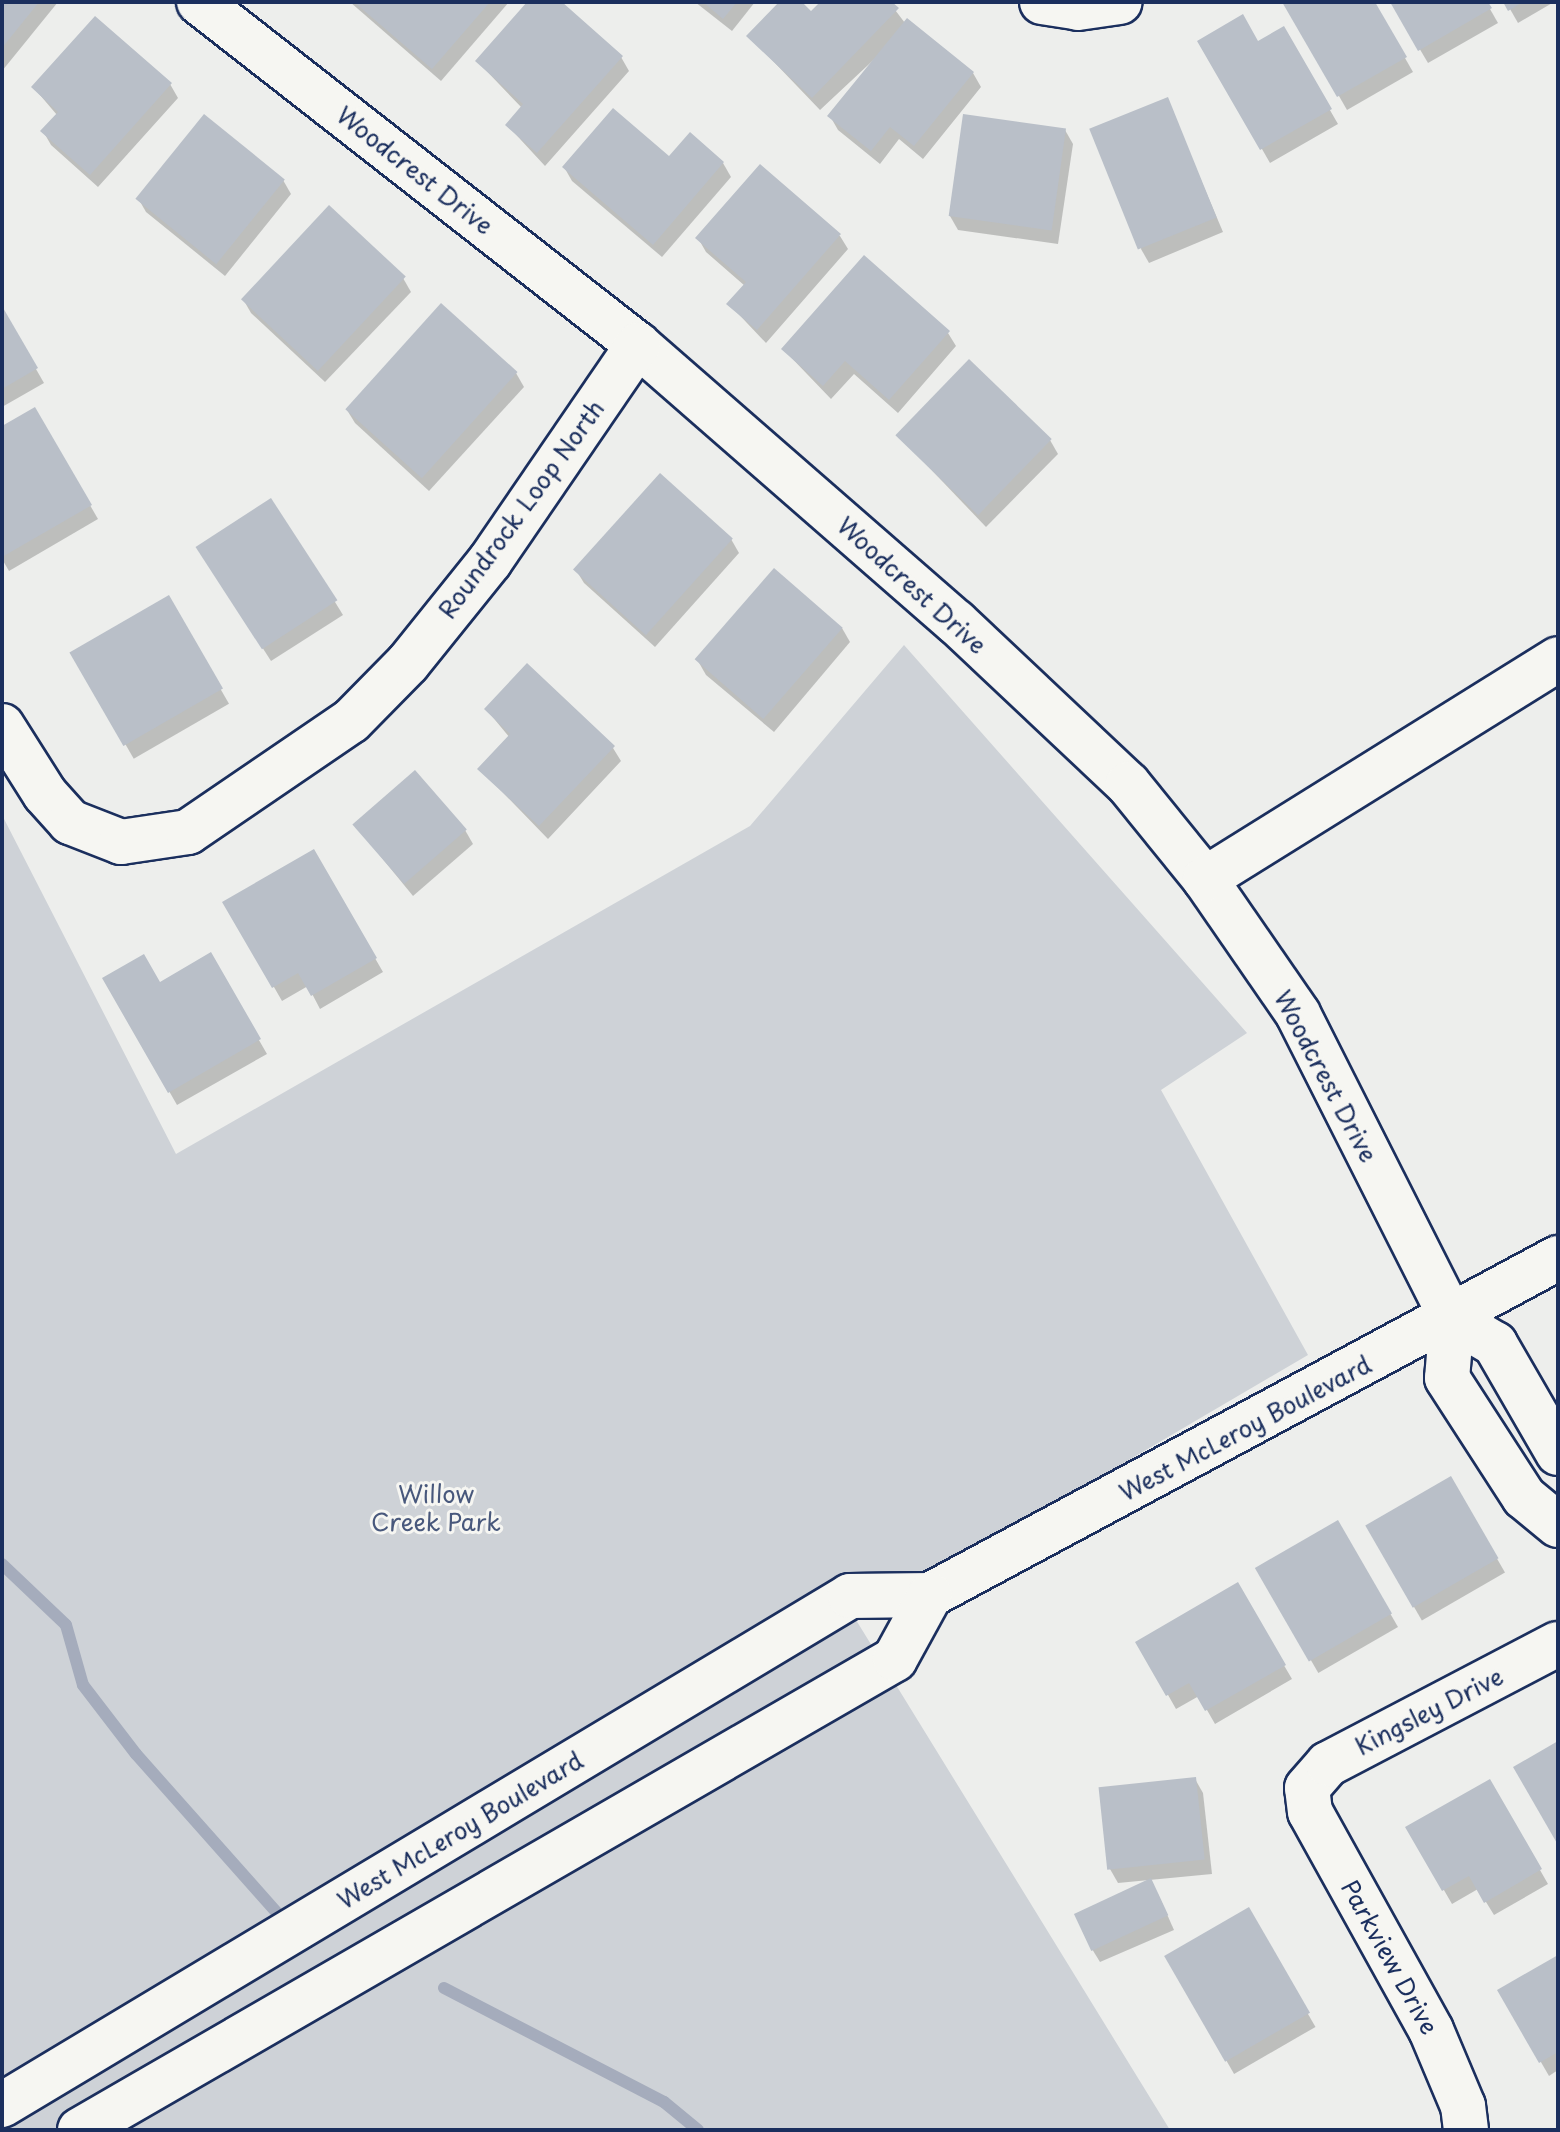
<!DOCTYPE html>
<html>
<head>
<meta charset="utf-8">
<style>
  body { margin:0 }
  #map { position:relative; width:1560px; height:2132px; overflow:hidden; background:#edeeec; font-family:"Playpen Sans",sans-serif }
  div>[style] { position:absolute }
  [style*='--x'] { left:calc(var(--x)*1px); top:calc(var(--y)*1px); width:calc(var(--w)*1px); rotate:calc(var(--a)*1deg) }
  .green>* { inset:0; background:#ced2d7 }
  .shadow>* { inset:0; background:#0003; transform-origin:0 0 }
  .stream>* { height:12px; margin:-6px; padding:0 6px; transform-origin:6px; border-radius:6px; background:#a5acbc }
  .building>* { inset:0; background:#b9bfc8; transform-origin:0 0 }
  .roads { filter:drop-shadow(2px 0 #1b2f5e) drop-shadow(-2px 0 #1b2f5e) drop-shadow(0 2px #1b2f5e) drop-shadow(0 -2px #1b2f5e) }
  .minor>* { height:44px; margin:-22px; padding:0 22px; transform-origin:22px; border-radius:22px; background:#f6f6f2 }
  .secondary>* { height:44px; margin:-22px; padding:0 22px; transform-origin:22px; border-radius:22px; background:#f6f6f2 }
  span { translate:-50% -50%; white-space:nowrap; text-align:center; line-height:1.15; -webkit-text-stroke:6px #f6f6f2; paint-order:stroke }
  .street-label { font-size:24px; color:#1b2f5e }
  .park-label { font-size:24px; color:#48587c }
  .frame { position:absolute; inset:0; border:4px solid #1b2f5e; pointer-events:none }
</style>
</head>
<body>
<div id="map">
  <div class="green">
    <div style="clip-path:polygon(904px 645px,1247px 1033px,1161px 1090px,1308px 1355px,856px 1620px,1170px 2130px,2px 2130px,2px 815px,176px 1154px,750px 826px)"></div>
  </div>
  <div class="shadow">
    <div style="clip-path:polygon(2px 2px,58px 2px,2px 71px)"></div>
    <div style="clip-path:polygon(350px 2px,509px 2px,441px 81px)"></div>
    <div style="clip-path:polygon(529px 2px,559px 2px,621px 57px,629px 71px,545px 166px,507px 125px,522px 108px,477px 61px)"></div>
    <div style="clip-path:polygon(695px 2px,755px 2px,732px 31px)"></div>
    <div style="clip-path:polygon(781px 2px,799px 2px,811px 14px,823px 2px,889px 2px,905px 23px,973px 73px,981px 87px,923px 159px,899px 139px,880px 164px,838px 130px,830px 116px,882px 52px,820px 110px,749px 36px)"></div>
    <div style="clip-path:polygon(1285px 2px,1373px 2px,1413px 72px,1347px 110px)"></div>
    <div style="clip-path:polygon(1392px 2px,1486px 2px,1498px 23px,1428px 63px)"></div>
    <div style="clip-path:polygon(1506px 2px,1554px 2px,1518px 23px)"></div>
    <div style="clip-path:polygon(1283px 29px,1338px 124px,1270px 163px,1200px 41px,1257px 44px)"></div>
    <div style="clip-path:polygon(170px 84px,178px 98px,98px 187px,51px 145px,43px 131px,57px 115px,34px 88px)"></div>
    <div style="clip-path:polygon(1167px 100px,1223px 232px,1149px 263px,1141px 249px)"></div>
    <div style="clip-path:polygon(1065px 130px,1073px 144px,1058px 244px,958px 230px,950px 216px)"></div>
    <div style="clip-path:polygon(669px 159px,723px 163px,731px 177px,662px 257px,572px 181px,564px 167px)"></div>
    <div style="clip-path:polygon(283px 180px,291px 194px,225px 276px,146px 212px,138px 198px)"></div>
    <div style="clip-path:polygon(840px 236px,848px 249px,766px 343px,729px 304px,745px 286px,706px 252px,698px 238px)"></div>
    <div style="clip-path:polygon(403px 278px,411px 292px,325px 382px,251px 313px,243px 299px)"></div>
    <div style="clip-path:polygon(2px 310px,44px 383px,2px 407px)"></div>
    <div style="clip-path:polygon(948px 333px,956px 346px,898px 413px,854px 374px,831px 399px,783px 349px)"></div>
    <div style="clip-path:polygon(516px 373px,524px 387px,429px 491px,355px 423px,347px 410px)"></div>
    <div style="clip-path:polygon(35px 410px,98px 519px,9px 571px,2px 559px,2px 428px)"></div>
    <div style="clip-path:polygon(898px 435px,1050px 440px,1058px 454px,986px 527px)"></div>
    <div style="clip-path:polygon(731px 539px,739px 553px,655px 647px,584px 583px,576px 570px)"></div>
    <div style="clip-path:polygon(207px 561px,335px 602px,343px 615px,271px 661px)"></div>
    <div style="left:168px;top:598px;width:122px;height:110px;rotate:60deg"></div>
    <div style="clip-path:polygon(842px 628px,850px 642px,774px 732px,706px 675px,698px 661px)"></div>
    <div style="clip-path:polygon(486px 709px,613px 748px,621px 761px,548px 839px,480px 769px,510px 738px)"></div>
    <div style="clip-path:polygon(355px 825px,465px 830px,473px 844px,413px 896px)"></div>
    <div style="clip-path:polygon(313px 851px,383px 972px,320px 1009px,308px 986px,282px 1001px,225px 902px)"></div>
    <div style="clip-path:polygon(210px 955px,267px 1054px,177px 1105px,105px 979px,159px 985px)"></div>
    <div style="left:1451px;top:1479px;width:108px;height:96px;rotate:60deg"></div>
    <div style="left:1338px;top:1523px;width:120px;height:92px;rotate:60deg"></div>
    <div style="clip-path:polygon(1237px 1585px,1292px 1679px,1215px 1724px,1199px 1696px,1176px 1709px,1138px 1642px)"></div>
    <div style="clip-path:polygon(1195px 1779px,1203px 1793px,1212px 1874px,1118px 1883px,1110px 1869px)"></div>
    <div style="clip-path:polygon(1489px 1781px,1548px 1884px,1494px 1915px,1478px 1889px,1452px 1904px,1408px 1828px)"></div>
    <div style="clip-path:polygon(1158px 1894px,1174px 1930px,1100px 1962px,1092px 1949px)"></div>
    <div style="left:1248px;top:1910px;width:135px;height:94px;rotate:60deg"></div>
    <div style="clip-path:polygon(1558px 1957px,1558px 2070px,1549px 2076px,1500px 1991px)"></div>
  </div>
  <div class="stream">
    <div style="--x:2;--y:1564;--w:88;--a:43.6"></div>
    <div style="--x:66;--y:1625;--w:62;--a:74.2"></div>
    <div style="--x:83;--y:1685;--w:87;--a:52.5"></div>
    <div style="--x:136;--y:1754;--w:227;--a:48.4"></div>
    <div style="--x:444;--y:1988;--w:248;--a:27.4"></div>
    <div style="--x:664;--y:2102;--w:44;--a:39.5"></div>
  </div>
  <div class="building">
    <div style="clip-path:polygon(2px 2px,39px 2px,2px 48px)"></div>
    <div style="clip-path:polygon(354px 2px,490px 2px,432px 69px)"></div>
    <div style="clip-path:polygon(527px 2px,562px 2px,623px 56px,537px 153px,505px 125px,523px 104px,475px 61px)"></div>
    <div style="clip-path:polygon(703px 2px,737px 2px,723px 19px)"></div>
    <div style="clip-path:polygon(779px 2px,802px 2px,811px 11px,820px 2px,892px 2px,899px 8px,812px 98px,746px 36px)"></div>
    <div style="clip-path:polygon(1282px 2px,1375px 2px,1407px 57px,1337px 97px)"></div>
    <div style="clip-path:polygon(1390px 2px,1488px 2px,1492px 8px,1418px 51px)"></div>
    <div style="clip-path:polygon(1503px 2px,1523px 2px,1508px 11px)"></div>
    <div style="clip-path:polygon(1243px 14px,1258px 41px,1284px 26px,1332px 109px,1260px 150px,1197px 41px)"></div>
    <div style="clip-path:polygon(95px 16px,172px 83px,90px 175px,40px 131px,58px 112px,31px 87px)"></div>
    <div style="clip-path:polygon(907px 18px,974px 72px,914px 146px,890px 127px,871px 151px,827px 116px)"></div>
    <div style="left:1168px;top:97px;width:130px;height:85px;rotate:68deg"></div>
    <div style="clip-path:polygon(613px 108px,669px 156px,690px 132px,724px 162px,653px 245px,562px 167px)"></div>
    <div style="left:204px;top:114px;width:104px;height:109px;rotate:39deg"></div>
    <div style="left:963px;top:114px;width:104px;height:103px;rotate:8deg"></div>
    <div style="clip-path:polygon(760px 164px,841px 234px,757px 330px,726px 304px,746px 282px,695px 238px)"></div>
    <div style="left:329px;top:205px;width:105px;height:129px;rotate:43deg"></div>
    <div style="clip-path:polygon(864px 255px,950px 331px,889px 400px,845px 361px,823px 386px,781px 349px)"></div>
    <div style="left:441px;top:303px;width:103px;height:143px;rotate:42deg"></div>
    <div style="clip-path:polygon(2px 306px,38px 368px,2px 389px)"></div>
    <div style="left:969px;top:359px;width:115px;height:106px;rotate:44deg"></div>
    <div style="clip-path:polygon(35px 407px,92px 505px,2px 557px,2px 426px)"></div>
    <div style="left:660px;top:473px;width:98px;height:130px;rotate:42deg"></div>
    <div style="left:271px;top:498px;width:122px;height:90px;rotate:57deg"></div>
    <div style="left:774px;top:568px;width:91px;height:121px;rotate:41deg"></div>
    <div style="left:169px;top:595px;width:108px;height:115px;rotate:60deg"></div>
    <div style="clip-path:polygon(527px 663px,615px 746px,539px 826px,477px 769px,510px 734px,484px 709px)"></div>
    <div style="left:415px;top:770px;width:79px;height:83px;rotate:49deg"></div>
    <div style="clip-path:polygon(314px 849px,377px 958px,311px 996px,298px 973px,272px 988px,222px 902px)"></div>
    <div style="clip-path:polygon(211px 952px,261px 1039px,168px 1093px,102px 978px,144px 954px,160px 982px)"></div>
    <div style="left:1451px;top:1476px;width:95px;height:99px;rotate:60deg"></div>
    <div style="left:1338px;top:1520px;width:108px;height:96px;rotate:60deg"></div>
    <div style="clip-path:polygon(1238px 1582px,1286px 1665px,1205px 1711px,1189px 1683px,1166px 1696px,1135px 1642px)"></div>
    <div style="clip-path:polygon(1558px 1741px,1558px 1845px,1513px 1767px)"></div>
    <div style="left:1196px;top:1777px;width:83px;height:98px;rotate:84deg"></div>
    <div style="clip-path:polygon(1490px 1779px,1542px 1869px,1484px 1903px,1469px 1876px,1442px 1891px,1405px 1827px)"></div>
    <div style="left:1151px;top:1878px;width:41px;height:85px;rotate:65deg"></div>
    <div style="left:1249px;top:1907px;width:122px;height:98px;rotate:60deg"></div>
    <div style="clip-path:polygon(1558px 1955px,1558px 2052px,1539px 2063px,1497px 1990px)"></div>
  </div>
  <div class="roads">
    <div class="minor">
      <div style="--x:199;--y:2;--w:557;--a:38"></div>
      <div style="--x:638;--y:345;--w:422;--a:41.1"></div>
      <div style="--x:956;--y:622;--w:236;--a:43.3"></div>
      <div style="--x:1128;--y:784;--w:122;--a:51"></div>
      <div style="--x:1205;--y:879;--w:164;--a:55.4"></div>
      <div style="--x:1298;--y:1014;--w:342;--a:63.2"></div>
      <div style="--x:1042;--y:2;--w:36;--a:9"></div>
      <div style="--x:1078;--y:8;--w:42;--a:-8.1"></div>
      <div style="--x:2;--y:726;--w:80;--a:57.7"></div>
      <div style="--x:45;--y:794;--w:38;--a:48"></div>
      <div style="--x:70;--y:822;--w:55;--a:21.4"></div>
      <div style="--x:121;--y:842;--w:68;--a:-8.5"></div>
      <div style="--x:188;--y:832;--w:197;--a:-34.3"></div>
      <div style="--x:351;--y:721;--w:81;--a:-45.5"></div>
      <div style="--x:408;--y:663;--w:131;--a:-51.2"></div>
      <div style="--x:490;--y:561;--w:262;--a:-55.6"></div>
      <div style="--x:1205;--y:879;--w:416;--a:-31.9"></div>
      <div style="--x:1452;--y:1319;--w:59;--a:94.8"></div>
      <div style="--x:1447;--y:1378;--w:142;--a:57.1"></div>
      <div style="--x:1524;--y:1497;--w:44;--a:39.5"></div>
      <div style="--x:1452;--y:1319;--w:50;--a:30.2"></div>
      <div style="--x:1495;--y:1344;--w:126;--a:60"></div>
      <div style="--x:1466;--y:2130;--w:24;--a:-97"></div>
      <div style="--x:1463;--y:2106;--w:82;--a:-112.8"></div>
      <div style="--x:1431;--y:2030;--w:249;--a:-119"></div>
      <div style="--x:1310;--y:1812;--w:24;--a:-97"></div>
      <div style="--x:1307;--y:1788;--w:32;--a:-49"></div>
      <div style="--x:1328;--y:1764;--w:259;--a:-27.6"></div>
    </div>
    <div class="secondary">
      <div style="--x:2;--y:2105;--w:989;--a:-30.97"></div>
      <div style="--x:850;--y:1596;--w:80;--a:-0.7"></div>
      <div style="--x:930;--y:1595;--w:713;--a:-28.22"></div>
      <div style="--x:80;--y:2130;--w:941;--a:-30.02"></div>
      <div style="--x:895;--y:1659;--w:73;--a:-61.3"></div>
    </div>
  </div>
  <div class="street-label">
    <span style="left:415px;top:170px;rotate:38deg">Woodcrest Drive</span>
    <span style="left:521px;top:509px;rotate:-54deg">Roundrock Loop North</span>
    <span style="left:912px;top:585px;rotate:42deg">Woodcrest Drive</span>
    <span style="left:1326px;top:1076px;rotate:62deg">Woodcrest Drive</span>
    <span style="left:1245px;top:1428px;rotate:-28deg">West McLeroy Boulevard</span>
    <span style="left:1429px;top:1711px;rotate:-27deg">Kingsley Drive</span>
    <span style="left:460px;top:1830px;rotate:-31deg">West McLeroy Boulevard</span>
    <span style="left:1390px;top:1957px;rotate:61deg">Parkview Drive</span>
  </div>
  <div class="park-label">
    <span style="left:436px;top:1508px">Willow<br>Creek Park</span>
  </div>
  <div class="frame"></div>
</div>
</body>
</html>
